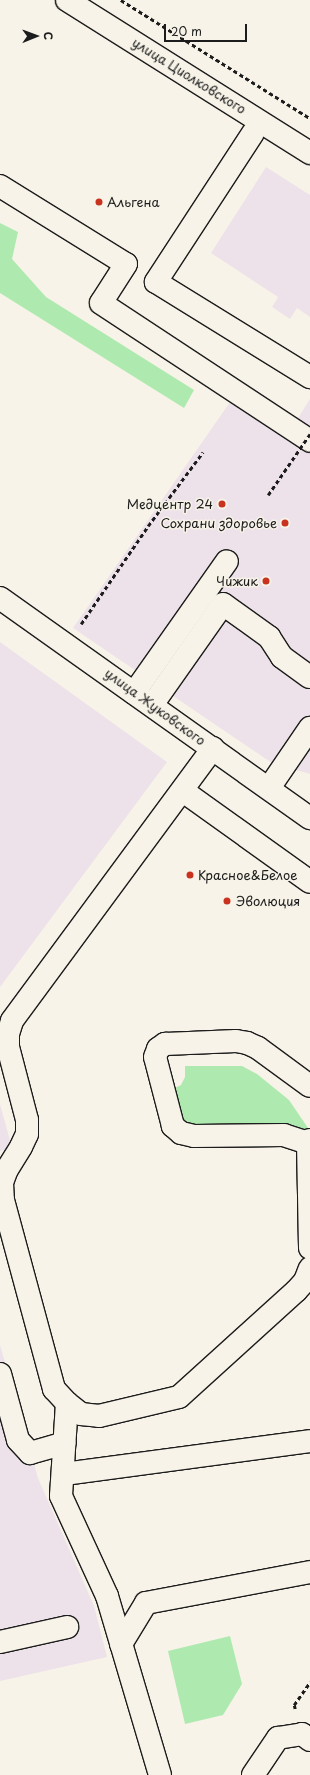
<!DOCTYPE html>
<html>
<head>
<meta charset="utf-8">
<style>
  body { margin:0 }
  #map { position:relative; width:310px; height:1775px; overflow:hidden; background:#f7f3e8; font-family:"Playpen Sans",sans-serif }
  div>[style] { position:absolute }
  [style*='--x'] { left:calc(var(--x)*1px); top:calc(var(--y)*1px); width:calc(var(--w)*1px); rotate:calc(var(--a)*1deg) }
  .built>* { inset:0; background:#ede2e9 }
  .green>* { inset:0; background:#aeeaaf }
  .path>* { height:2.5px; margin-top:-1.25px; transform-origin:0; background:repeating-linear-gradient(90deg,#1c1c1c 0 4px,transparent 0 7px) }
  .roads { filter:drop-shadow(1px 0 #1c1c1c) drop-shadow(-1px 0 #1c1c1c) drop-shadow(0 1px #1c1c1c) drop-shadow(0 -1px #1c1c1c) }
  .minor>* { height:22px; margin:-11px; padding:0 11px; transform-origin:11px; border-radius:11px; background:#f7f3e8 }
  .path-bridge>* { height:2.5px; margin-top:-1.25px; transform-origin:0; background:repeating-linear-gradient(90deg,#1c1c1c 0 4px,transparent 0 7px) }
  .dots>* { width:11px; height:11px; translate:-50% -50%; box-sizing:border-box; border:2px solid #f7f3e8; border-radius:50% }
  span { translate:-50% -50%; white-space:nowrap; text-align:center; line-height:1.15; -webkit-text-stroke:3px #f7f3e8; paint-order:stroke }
  .street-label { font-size:13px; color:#1c1c1c }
  .poi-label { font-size:13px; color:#1c1c1c }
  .left { translate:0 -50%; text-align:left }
  .right { translate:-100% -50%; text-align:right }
  .north { position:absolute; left:16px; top:16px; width:40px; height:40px; -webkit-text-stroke:3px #f7f3e8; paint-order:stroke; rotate:89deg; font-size:11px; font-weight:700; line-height:16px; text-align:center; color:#1c1c1c }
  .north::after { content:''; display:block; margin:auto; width:14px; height:18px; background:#1c1c1c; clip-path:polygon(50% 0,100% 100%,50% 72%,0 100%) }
  .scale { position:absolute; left:164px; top:24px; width:83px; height:18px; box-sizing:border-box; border:2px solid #1c1c1c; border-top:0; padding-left:5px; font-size:12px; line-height:14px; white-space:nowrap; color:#1c1c1c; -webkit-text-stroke:3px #f7f3e8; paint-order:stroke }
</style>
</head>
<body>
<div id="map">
  <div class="built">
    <div style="clip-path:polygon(266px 167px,310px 195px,310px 317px,297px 308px,290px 319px,272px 307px,278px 297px,211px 253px)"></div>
    <div style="clip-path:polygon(244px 382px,298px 418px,310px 399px,310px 774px,272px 763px,73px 628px)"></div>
    <div style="clip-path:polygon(0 642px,167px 762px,0 987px)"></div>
    <div style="clip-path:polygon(0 1104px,12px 1148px,0 1151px)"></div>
    <div style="clip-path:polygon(0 1345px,38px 1478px,94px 1606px,107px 1657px,0 1681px)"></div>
  </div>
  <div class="green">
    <div style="clip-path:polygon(0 223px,18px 232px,12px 259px,46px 297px,194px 390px,184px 408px,0 293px)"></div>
    <div style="clip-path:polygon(185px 1066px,242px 1066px,257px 1074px,289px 1100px,310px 1131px,272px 1124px,193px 1125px,183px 1119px,178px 1111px,173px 1089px,181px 1085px,185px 1077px)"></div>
    <div style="clip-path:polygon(230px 1636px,242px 1684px,223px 1715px,185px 1724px,168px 1651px)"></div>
  </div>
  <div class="path">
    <div style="--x:121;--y:0;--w:223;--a:32"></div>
    <div style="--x:81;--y:624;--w:119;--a:-55.6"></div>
    <div style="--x:148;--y:526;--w:92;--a:-53.4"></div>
    <div style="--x:295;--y:1709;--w:4;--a:-104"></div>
    <div style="--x:294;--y:1705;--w:28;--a:-55"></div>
  </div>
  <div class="roads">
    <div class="minor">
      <div style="--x:67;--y:0;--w:287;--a:32.2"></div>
      <div style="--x:253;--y:133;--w:178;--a:123.1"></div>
      <div style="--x:156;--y:282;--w:181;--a:31.7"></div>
      <div style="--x:0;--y:186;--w:148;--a:31.8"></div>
      <div style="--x:126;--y:264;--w:46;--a:122.7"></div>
      <div style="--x:101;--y:303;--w:250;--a:33.4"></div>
      <div style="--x:0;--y:598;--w:380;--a:35.4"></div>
      <div style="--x:134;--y:693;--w:161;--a:-54.8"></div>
      <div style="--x:152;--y:705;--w:123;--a:-54.9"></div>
      <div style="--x:223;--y:604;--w:57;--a:35.7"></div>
      <div style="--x:269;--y:637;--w:24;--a:57"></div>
      <div style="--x:282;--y:657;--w:34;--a:36"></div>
      <div style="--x:213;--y:748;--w:339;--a:126.4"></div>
      <div style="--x:12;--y:1021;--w:14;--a:107"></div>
      <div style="--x:8;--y:1034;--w:13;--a:90"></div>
      <div style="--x:8;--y:1047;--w:75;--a:75.4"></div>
      <div style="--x:27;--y:1120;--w:14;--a:90"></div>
      <div style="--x:27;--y:1134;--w:14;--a:115"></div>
      <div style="--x:21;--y:1147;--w:26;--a:122"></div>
      <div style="--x:7;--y:1169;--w:15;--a:110"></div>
      <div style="--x:2;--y:1183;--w:17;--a:87"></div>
      <div style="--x:3;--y:1200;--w:196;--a:74.9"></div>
      <div style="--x:54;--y:1389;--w:19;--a:47"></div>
      <div style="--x:67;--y:1403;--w:18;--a:38"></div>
      <div style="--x:81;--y:1414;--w:18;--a:6"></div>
      <div style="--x:99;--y:1416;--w:82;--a:-13.4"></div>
      <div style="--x:179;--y:1397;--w:158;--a:-42.2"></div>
      <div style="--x:296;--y:1291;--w:13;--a:-48"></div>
      <div style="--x:305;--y:1281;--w:14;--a:-69"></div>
      <div style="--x:269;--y:788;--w:73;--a:-55.7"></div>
      <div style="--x:183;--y:791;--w:156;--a:35.6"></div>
      <div style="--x:310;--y:1140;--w:4;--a:124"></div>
      <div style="--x:308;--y:1143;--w:105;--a:88.9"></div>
      <div style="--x:308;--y:1143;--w:25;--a:-162"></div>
      <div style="--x:284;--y:1135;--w:90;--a:179.4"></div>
      <div style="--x:194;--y:1136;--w:13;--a:-167"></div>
      <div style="--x:181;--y:1133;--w:11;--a:-139"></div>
      <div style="--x:173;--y:1126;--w:71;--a:-104.6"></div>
      <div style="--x:155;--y:1057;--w:9;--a:-69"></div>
      <div style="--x:158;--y:1049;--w:9;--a:-36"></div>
      <div style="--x:165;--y:1044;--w:71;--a:-2.4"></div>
      <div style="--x:236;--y:1041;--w:11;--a:10"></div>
      <div style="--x:247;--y:1043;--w:12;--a:24"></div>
      <div style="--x:258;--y:1048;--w:64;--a:36.2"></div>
      <div style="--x:0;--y:1374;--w:68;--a:74.7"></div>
      <div style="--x:18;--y:1440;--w:18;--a:47"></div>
      <div style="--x:30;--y:1453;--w:36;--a:-16"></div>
      <div style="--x:67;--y:1403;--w:93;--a:93.7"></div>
      <div style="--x:61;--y:1496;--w:110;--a:65.3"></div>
      <div style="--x:107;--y:1596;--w:187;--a:73.5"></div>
      <div style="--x:64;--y:1474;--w:248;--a:-7.6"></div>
      <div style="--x:0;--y:1642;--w:69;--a:-12.6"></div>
      <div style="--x:121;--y:1644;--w:48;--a:-58.6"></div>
      <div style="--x:146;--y:1603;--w:167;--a:-10.7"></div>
      <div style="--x:253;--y:1775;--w:45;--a:-56"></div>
      <div style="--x:278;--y:1738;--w:24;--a:-9"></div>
      <div style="--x:302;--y:1734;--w:10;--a:37"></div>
    </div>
  </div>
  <div class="path-bridge">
    <div style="--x:268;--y:495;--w:74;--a:-55.5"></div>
  </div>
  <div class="dots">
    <div style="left:99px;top:202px;background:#c8321e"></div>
    <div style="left:222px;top:504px;background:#c8321e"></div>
    <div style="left:285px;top:523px;background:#c8321e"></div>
    <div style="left:266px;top:581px;background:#c8321e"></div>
    <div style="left:190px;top:875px;background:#c8321e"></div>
    <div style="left:227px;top:901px;background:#c8321e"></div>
  </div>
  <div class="street-label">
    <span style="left:189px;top:76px;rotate:32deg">улица Циолковского</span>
    <span style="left:155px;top:707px;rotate:36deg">улица Жуковского</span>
  </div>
  <div class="poi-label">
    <span class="left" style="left:107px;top:202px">Альгена</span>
    <span class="right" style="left:213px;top:504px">Медцентр 24</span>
    <span class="right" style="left:277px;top:523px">Сохрани здоровье</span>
    <span class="right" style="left:258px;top:581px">Чижик</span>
    <span class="left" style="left:198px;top:875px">Красное&amp;Белое</span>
    <span class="left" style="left:236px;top:901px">Эволюция</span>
  </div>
  <div class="north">С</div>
  <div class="scale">20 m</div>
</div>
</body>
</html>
